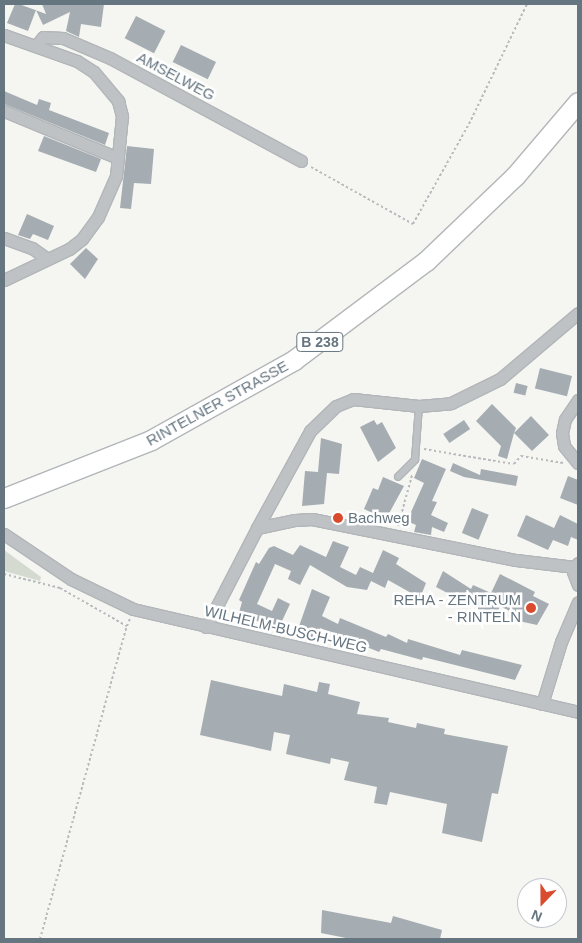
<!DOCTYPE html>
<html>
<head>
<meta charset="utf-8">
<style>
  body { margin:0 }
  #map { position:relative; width:582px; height:943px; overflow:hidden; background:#f5f5f1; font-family:Helvetica,sans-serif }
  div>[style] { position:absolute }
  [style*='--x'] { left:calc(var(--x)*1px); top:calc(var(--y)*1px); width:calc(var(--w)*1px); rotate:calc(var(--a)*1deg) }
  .green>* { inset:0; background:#d5dad1 }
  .building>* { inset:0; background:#a5adb2; transform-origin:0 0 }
  .path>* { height:2px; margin-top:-1px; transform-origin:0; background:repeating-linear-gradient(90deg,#b8bbbd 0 2.5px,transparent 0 5px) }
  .roads { filter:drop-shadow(1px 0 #b2b6b9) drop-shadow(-1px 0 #b2b6b9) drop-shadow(0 1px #b2b6b9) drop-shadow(0 -1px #b2b6b9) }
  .service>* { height:5.5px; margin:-2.75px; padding:0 2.75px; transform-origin:2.75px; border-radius:2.75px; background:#bec2c5 }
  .minor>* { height:11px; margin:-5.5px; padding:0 5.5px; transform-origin:5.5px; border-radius:5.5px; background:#bec2c5 }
  .primary>* { height:19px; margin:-9.5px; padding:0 9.5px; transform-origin:9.5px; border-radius:9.5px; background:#fff }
  .dots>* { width:14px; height:14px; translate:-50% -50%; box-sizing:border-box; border:2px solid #fff; border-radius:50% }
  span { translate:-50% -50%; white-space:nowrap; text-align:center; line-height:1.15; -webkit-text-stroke:5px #fff; paint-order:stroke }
  .shield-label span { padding:1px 4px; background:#fff; border:1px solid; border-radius:4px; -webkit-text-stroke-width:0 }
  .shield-label { font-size:14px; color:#667681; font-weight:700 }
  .street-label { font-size:15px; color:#667681 }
  .poi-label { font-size:15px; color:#667681 }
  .left { translate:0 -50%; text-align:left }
  .right { translate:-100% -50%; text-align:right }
  .frame { position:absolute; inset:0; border:5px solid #667681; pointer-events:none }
  .north { position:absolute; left:517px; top:878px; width:50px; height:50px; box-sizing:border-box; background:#fff; border:1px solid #c2c8cd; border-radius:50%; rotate:202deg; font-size:14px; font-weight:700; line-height:20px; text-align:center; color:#667681 }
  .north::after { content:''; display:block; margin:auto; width:18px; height:22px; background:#d94b2e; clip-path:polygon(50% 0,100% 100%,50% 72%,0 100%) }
</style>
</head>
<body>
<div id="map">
  <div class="green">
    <div style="clip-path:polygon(4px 550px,41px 577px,40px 581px,4px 571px)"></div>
  </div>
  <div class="building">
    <div style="clip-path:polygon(15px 4px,19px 4px,46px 14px,42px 4px,104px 4px,101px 27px,81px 24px,79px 37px,66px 31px,70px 12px,43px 25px,36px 10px,28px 31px,7px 23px)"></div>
    <div style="left:136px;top:16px;width:33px;height:25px;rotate:27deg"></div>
    <div style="left:181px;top:45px;width:39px;height:19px;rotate:26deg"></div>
    <div style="clip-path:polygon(4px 91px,37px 105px,39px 99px,51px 103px,49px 110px,109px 133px,105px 145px,4px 104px)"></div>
    <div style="clip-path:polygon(44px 136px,101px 159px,96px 172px,38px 151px)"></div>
    <div style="clip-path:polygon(127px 146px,154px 149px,151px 184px,134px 183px,131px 209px,120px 208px)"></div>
    <div style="clip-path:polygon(27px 214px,54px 226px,48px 240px,33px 234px,30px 239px,18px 235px)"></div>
    <div style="clip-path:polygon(86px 248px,98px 259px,85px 279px,70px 264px)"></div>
    <div style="left:540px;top:368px;width:33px;height:21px;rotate:14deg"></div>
    <div style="left:516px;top:383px;width:12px;height:10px;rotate:14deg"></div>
    <div style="clip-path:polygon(492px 404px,516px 428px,514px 433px,531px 416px,549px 435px,532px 451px,514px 433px,507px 459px,498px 456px,501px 446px,476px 421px)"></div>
    <div style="clip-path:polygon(374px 420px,377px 425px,382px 422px,396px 448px,378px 462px,360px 427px)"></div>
    <div style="left:464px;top:420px;width:11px;height:25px;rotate:56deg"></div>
    <div style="clip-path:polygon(321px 438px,342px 444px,339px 474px,327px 473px,324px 504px,302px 506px,305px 471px,318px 472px)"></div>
    <div style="clip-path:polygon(422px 459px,446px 469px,432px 501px,437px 502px,431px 515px,448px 523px,444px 532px,432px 527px,431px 535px,414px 532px,416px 525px,407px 521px,424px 483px,414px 478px)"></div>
    <div style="clip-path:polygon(453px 463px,480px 475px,481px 469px,518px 476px,516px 486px,464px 477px,450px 471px)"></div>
    <div style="clip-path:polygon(568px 476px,578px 480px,578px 505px,560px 498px)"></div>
    <div style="clip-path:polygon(383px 477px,404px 486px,386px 519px,364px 509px,373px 488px,378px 490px)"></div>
    <div style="left:472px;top:508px;width:18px;height:27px;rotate:22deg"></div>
    <div style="clip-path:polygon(526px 515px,554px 528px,560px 515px,578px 524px,578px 540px,571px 537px,568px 546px,553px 540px,548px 550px,517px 536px)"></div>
    <div style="clip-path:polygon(333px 541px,349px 547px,340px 567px,356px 575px,360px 567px,373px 573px,383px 550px,399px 558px,396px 564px,426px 583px,420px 598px,388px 580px,385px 588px,371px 581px,367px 590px,347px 587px,310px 565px,300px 585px,288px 579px,291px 571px,275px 564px,257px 604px,272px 611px,278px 598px,290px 604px,282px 621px,276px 626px,238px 616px,242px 602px,239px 600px,256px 562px,259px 564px,269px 548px,274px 546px,293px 555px,300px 545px,326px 557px)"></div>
    <div style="clip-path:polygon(443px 571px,471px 589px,473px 585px,491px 593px,500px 574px,535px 592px,533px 596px,549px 604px,537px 625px,519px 621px,521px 617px,500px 606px,495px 618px,436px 587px)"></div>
    <div style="clip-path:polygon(312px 589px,330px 597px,322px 616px,338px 624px,340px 618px,386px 637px,388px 634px,407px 643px,408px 639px,460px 655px,462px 650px,522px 665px,515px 680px,423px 657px,422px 660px,381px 649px,379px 652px,320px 628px,315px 640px,297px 632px)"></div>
    <div style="clip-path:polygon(211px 680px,282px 696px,284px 684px,317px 692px,319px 682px,330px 684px,328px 694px,360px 702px,357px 714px,389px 718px,388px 722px,416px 728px,417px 723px,445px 729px,444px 734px,508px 746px,498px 794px,492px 793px,482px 842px,442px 833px,447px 804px,390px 792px,387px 805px,374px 803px,377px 787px,344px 780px,349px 762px,331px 758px,330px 764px,286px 754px,290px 735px,274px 732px,271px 751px,200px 735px)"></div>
    <div style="clip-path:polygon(322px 910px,391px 923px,393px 916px,442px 930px,440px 939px,351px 939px,321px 933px)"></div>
  </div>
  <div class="path">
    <div style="--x:311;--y:167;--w:117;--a:29.2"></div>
    <div style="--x:413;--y:224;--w:115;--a:-60.8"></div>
    <div style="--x:469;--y:124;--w:133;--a:-64.2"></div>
    <div style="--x:424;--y:449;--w:91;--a:9.5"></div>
    <div style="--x:514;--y:464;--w:11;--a:-49"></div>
    <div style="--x:521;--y:456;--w:43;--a:9.5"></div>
    <div style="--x:398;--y:526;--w:53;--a:-74.6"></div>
    <div style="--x:4;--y:574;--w:58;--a:14"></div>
    <div style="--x:60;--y:588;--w:77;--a:29.6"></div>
    <div style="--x:127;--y:626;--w:9;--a:-69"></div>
    <div style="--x:40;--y:939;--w:325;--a:-74.5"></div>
  </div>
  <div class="roads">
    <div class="service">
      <div style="--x:398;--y:477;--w:24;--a:-45"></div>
      <div style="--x:415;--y:460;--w:54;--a:-85.8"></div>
    </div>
    <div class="minor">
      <div style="--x:4;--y:35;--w:77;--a:19.6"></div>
      <div style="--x:77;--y:61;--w:20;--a:33"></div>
      <div style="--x:94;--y:72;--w:38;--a:50"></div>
      <div style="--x:118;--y:101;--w:16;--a:75"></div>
      <div style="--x:122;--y:116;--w:60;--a:95.7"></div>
      <div style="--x:116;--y:176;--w:45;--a:113.7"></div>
      <div style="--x:98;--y:217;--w:27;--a:126"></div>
      <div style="--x:82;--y:239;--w:16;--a:142"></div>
      <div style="--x:69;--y:249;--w:72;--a:154.5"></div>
      <div style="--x:36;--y:46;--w:11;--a:-52"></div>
      <div style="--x:43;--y:37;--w:20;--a:3"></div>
      <div style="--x:63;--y:38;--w:51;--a:23.1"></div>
      <div style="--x:110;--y:58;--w:217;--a:28.3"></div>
      <div style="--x:4;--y:111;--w:123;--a:22.4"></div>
      <div style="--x:4;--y:238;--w:30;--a:20"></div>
      <div style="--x:32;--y:248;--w:19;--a:35"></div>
      <div style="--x:578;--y:400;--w:23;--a:124"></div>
      <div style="--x:565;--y:419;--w:14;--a:102"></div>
      <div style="--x:562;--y:433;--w:13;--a:81"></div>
      <div style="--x:564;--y:446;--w:22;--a:51"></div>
      <div style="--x:257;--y:528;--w:111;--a:-61.3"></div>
      <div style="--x:310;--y:431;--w:36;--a:-44"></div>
      <div style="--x:336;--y:406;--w:18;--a:-22"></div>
      <div style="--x:353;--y:399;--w:66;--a:6.1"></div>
      <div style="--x:419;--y:406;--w:32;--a:-5"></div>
      <div style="--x:451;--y:403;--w:55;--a:-26.1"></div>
      <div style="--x:500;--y:379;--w:102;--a:-40.2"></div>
      <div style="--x:4;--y:534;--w:81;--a:33.9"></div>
      <div style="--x:71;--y:579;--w:69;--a:25.8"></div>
      <div style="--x:133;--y:609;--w:457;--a:13"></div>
      <div style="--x:578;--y:563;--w:10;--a:119"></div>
      <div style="--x:573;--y:572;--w:14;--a:69"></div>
      <div style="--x:206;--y:627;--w:111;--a:-62.7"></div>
      <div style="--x:257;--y:528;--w:39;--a:-12"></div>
      <div style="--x:295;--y:520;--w:17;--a:-3"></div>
      <div style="--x:312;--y:519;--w:208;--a:11.4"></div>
      <div style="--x:516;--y:560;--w:59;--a:6.8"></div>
      <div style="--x:542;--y:704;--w:65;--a:-73"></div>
      <div style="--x:561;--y:642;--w:43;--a:-67"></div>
    </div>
    <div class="primary">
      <div style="--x:4;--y:498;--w:158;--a:-21.5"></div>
      <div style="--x:151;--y:440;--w:164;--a:-29.2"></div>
      <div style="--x:294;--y:360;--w:165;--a:-36.9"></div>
      <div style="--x:426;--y:261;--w:123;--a:-43.7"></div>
      <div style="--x:515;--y:176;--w:97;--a:-49.6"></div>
    </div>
  </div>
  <div class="dots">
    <div style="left:338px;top:518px;background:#d94b2e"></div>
    <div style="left:531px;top:608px;background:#d94b2e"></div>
  </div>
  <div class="shield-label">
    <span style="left:320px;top:342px">B 238</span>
  </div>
  <div class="street-label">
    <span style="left:176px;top:76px;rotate:28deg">AMSELWEG</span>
    <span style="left:217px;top:403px;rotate:-29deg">RINTELNER STRASSE</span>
    <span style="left:286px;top:629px;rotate:13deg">WILHELM-BUSCH-WEG</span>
  </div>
  <div class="poi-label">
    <span class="left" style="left:348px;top:518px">Bachweg</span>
    <span class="right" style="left:521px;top:608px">REHA - ZENTRUM<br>- RINTELN</span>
  </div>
  <div class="frame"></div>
  <div class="north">N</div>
</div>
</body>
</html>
